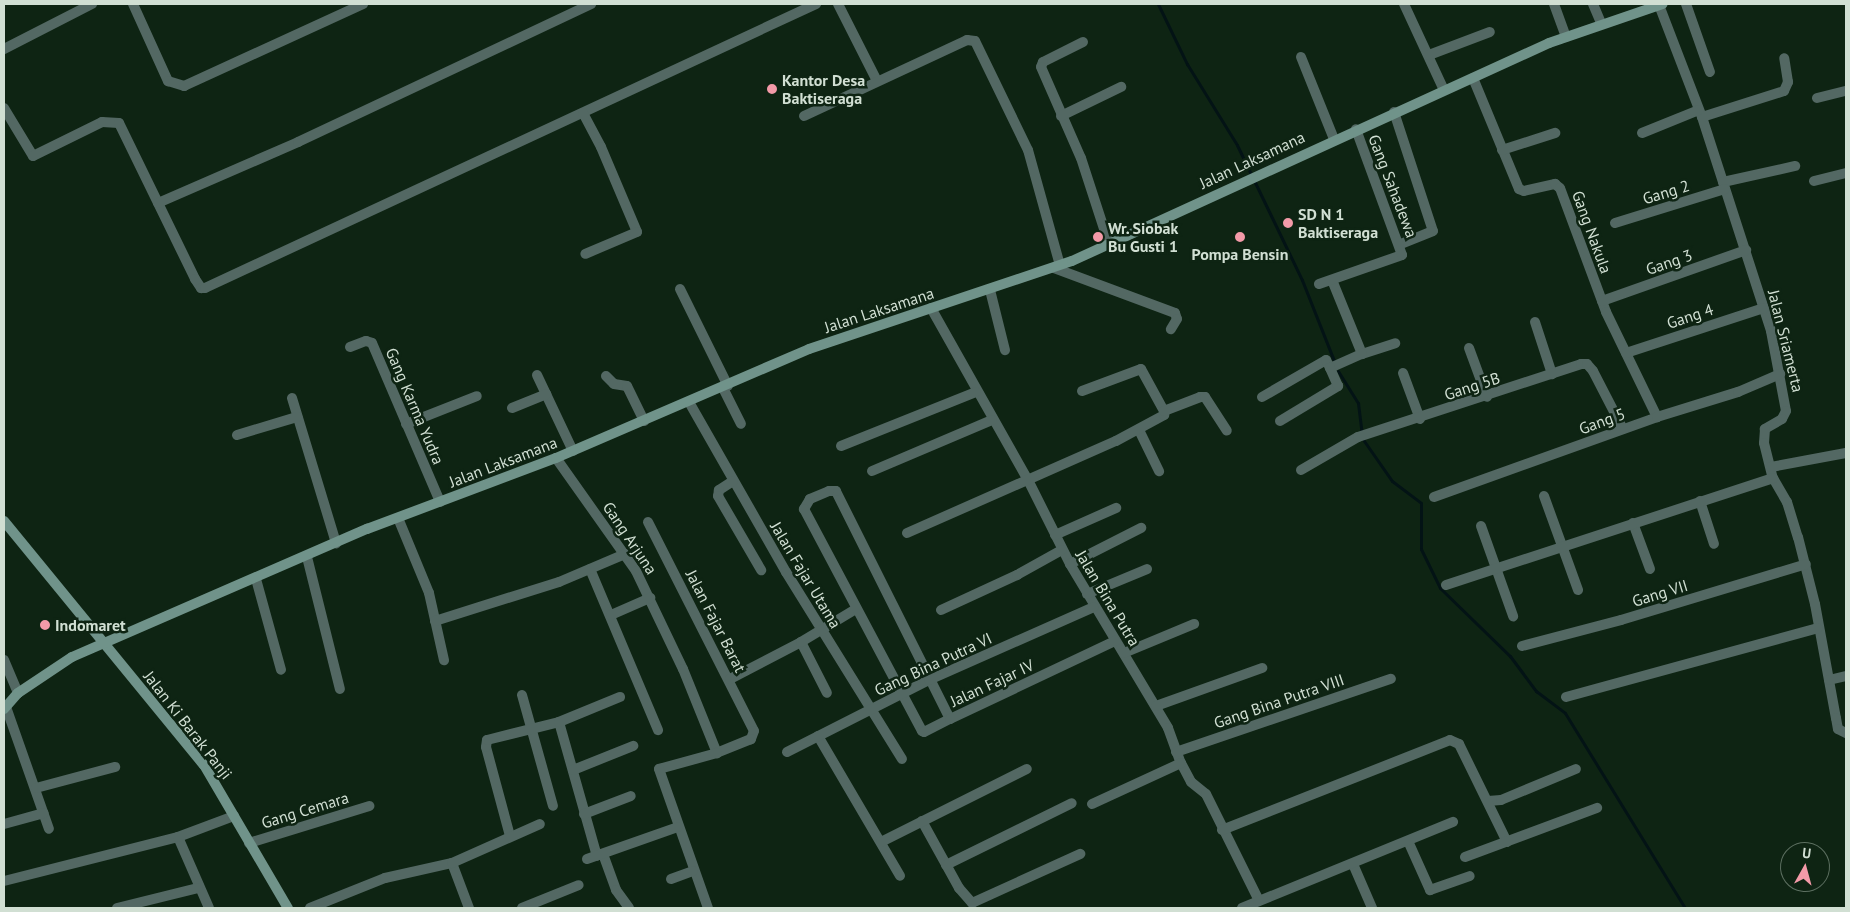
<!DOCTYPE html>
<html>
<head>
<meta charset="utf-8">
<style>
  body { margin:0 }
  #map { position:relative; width:1850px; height:912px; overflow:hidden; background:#0e2413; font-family:"PT Sans",sans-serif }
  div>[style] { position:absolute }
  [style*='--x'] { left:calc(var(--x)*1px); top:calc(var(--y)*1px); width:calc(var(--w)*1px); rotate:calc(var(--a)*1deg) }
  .stream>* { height:3px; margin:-1.5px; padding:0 1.5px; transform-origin:1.5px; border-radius:1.5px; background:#031315 }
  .street>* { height:10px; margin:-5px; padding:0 5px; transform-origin:5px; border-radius:5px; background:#536863 }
  .secondary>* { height:10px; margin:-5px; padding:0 5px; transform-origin:5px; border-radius:5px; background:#70938a }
  .dots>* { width:14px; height:14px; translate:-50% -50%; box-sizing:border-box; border:2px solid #0e2413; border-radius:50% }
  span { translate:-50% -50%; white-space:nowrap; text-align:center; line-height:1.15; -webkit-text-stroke:5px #0e2413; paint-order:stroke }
  .poi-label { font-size:16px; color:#d1dfd3; font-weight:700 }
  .left { translate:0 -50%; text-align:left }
  .street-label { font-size:16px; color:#d1dfd3 }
  .frame { position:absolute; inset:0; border:5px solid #d1dfd3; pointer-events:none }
  .north { position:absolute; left:1780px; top:842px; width:50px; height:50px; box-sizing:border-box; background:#0e2413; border:1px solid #5c6f60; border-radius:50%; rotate:7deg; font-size:14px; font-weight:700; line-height:20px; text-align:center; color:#d1dfd3 }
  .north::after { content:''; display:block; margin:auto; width:18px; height:22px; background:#f39aa8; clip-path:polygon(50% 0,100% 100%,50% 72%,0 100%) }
</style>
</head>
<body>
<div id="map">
  <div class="stream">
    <div style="--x:1158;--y:4;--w:67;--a:64.2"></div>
    <div style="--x:1187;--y:64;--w:95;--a:58.3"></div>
    <div style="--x:1237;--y:145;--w:150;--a:64.3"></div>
    <div style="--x:1302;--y:280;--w:87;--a:68.4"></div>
    <div style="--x:1338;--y:371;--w:38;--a:58"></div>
    <div style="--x:1358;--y:403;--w:35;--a:83"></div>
    <div style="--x:1362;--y:438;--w:52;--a:55.1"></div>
    <div style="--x:1392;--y:481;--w:36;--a:37"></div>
    <div style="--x:1421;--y:503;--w:46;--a:90"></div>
    <div style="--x:1421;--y:549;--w:43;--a:64"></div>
    <div style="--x:1440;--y:588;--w:98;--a:44.2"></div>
    <div style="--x:1510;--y:656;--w:44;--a:53.4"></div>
    <div style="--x:1536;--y:691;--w:36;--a:37"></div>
    <div style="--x:1565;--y:713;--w:229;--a:58.4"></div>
  </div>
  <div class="street">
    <div style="--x:133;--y:4;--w:85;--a:65.6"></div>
    <div style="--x:168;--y:81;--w:17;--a:17"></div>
    <div style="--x:184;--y:86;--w:197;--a:-24.6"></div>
    <div style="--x:838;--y:4;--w:86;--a:63.1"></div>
    <div style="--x:1404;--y:4;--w:95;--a:65.1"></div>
    <div style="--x:1554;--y:4;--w:35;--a:70"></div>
    <div style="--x:1593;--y:4;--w:21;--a:67"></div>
    <div style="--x:1686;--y:4;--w:72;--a:70.6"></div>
    <div style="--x:1659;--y:5;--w:120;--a:69"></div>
    <div style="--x:1702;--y:117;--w:225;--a:72.1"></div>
    <div style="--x:1771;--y:331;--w:81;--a:79.4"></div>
    <div style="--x:1786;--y:411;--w:9;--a:117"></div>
    <div style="--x:1782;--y:419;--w:20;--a:150"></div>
    <div style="--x:1765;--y:429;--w:14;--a:94"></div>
    <div style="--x:1764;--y:443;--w:36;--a:76"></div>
    <div style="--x:1773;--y:478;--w:28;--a:60"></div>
    <div style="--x:1787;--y:502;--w:37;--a:73"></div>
    <div style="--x:1798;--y:537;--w:69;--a:75.8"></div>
    <div style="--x:1815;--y:604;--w:116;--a:79.6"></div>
    <div style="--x:1836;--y:718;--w:11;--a:80"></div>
    <div style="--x:1838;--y:729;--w:9;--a:27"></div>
    <div style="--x:1083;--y:42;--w:45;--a:153.4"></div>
    <div style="--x:1043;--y:62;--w:5;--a:112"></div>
    <div style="--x:1041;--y:67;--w:99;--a:66.3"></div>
    <div style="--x:1081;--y:158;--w:90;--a:72"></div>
    <div style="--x:4;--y:49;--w:99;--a:-27.1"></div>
    <div style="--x:1429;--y:55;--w:65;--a:-20.7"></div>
    <div style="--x:1301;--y:57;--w:88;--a:68.1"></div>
    <div style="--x:1473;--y:78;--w:120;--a:67.5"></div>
    <div style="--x:1519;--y:189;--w:5;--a:22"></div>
    <div style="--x:1524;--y:191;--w:32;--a:-13"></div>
    <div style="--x:1555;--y:184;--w:6;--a:39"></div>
    <div style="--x:1560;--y:188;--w:132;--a:69.6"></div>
    <div style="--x:1606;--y:312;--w:117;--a:64.1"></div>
    <div style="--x:1817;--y:98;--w:30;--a:-14"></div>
    <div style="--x:4;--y:108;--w:56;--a:58.9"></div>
    <div style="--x:33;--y:156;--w:77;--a:-26.2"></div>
    <div style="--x:102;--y:122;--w:17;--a:3"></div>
    <div style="--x:119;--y:123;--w:174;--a:64"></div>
    <div style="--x:195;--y:279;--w:11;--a:56"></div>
    <div style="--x:201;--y:288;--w:4;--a:0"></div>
    <div style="--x:205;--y:288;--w:674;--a:-24.93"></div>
    <div style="--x:1394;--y:112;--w:125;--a:71.9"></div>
    <div style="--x:1433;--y:231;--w:35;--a:158"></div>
    <div style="--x:583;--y:113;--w:38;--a:62"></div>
    <div style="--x:601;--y:147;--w:92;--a:67"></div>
    <div style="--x:637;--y:232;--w:56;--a:157.1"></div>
    <div style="--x:804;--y:116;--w:180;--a:-25"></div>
    <div style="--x:967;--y:40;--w:8;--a:7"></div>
    <div style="--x:975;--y:41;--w:121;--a:64.1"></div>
    <div style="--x:1028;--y:150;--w:119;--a:74.5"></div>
    <div style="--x:1061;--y:116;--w:67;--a:-25.8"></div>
    <div style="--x:1702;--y:117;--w:86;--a:-17.6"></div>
    <div style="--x:1784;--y:91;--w:10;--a:-66"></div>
    <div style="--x:1788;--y:82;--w:24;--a:-99"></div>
    <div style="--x:1642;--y:133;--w:61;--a:-22"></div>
    <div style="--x:1502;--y:150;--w:56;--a:-17.8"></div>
    <div style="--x:1814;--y:181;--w:33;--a:-14"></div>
    <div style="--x:1723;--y:182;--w:74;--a:-12.5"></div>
    <div style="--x:158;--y:203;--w:153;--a:-23.5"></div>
    <div style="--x:298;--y:142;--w:324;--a:-25.2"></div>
    <div style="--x:1615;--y:223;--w:115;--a:-17.2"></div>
    <div style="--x:1054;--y:268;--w:129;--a:20.4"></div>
    <div style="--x:1175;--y:313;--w:6;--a:72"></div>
    <div style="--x:1177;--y:319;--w:12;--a:121"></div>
    <div style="--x:1332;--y:280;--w:80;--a:67.9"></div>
    <div style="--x:1362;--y:354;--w:35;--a:-18"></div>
    <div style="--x:1319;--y:284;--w:88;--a:-19.3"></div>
    <div style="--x:1402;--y:255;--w:134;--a:-110.1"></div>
    <div style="--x:680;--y:289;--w:108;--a:63.7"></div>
    <div style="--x:990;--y:290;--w:62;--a:76"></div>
    <div style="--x:1602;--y:301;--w:153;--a:-19.5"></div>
    <div style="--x:931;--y:308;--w:197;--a:60.6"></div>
    <div style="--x:1028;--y:480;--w:94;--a:63.4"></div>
    <div style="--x:1070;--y:564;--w:191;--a:59.1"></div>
    <div style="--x:1168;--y:728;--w:37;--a:70"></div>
    <div style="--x:1181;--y:763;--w:21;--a:62"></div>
    <div style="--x:1191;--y:782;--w:19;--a:39"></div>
    <div style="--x:1206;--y:794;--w:119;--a:63.6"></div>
    <div style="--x:1535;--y:322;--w:55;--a:71.9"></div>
    <div style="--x:350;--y:347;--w:17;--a:-21"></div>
    <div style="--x:366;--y:341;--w:6;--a:18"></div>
    <div style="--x:372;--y:343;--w:173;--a:66.8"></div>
    <div style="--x:1469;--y:348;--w:52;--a:69.8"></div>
    <div style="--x:1626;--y:353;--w:145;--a:-18.1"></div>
    <div style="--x:1403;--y:373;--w:49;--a:69.7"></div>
    <div style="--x:537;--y:375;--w:84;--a:64.7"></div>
    <div style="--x:606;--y:376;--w:11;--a:45"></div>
    <div style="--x:614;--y:384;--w:13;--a:9"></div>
    <div style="--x:627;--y:386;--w:39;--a:64"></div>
    <div style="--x:723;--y:388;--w:40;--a:63.4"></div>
    <div style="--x:1082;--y:391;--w:63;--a:-20.4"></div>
    <div style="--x:1141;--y:369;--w:48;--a:61.3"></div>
    <div style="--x:1262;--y:397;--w:74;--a:-30"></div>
    <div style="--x:1326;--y:360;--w:9;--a:63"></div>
    <div style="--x:1330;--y:368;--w:35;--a:-24"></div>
    <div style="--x:292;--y:398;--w:152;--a:73.1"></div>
    <div style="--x:689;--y:402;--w:196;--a:60.3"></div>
    <div style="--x:786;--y:572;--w:220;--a:58.2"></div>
    <div style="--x:512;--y:408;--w:37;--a:-22"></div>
    <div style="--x:1280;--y:421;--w:68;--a:-31.1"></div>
    <div style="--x:1338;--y:386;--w:20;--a:-114"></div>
    <div style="--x:406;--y:424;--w:76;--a:-21.5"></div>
    <div style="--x:1139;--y:430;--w:46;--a:64"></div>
    <div style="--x:237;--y:435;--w:63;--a:-16.7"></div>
    <div style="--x:841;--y:446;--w:145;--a:-21.8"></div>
    <div style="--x:556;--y:458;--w:138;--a:54.7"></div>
    <div style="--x:636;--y:571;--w:109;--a:64.4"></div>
    <div style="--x:683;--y:669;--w:91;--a:68"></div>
    <div style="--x:1771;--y:467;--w:76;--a:-10.6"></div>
    <div style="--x:1301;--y:470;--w:66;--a:-30.1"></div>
    <div style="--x:1358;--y:437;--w:235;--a:-18.1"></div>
    <div style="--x:1581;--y:364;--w:6;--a:0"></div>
    <div style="--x:1587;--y:364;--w:9;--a:49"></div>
    <div style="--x:1593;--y:371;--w:65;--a:62.7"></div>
    <div style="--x:872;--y:471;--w:130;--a:-23"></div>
    <div style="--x:733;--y:481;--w:17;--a:147"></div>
    <div style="--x:719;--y:490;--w:6;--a:99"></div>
    <div style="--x:718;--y:496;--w:86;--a:59.8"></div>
    <div style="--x:1544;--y:496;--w:100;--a:70.1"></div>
    <div style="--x:1434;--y:497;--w:237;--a:-19.7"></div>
    <div style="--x:1657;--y:417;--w:85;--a:-17.2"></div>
    <div style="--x:1738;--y:392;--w:46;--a:-23.2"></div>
    <div style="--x:1700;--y:501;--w:45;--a:72"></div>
    <div style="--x:398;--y:518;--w:81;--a:67.5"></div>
    <div style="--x:429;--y:593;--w:69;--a:77.4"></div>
    <div style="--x:648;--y:522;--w:234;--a:63.1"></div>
    <div style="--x:754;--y:731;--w:9;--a:111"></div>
    <div style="--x:751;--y:739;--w:37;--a:158"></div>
    <div style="--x:717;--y:753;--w:60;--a:164.6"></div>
    <div style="--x:659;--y:769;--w:147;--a:70.6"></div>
    <div style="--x:1633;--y:523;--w:49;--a:69.7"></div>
    <div style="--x:1481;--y:526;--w:96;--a:70.4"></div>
    <div style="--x:907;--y:533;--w:228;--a:-23.8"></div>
    <div style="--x:1116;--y:441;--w:55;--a:-28.4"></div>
    <div style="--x:1164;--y:415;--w:4;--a:-90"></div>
    <div style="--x:1164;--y:411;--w:39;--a:-21"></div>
    <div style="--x:1200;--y:397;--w:5;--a:0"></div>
    <div style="--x:1205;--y:397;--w:40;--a:57.1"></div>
    <div style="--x:1055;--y:535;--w:67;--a:-23.9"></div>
    <div style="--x:307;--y:557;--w:136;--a:76"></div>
    <div style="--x:1070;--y:564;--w:80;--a:-26.9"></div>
    <div style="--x:590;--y:569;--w:175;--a:67.1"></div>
    <div style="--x:256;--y:579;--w:94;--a:74.6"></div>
    <div style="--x:1446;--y:585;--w:344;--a:-18.1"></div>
    <div style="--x:1087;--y:594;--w:65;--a:-22.6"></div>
    <div style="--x:941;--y:610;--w:84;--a:-24.7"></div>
    <div style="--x:1017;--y:575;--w:51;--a:-29.1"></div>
    <div style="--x:611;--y:615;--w:43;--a:-23.6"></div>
    <div style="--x:435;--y:621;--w:130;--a:-17.5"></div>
    <div style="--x:559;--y:582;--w:72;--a:-23"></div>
    <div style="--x:801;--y:642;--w:57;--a:63"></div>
    <div style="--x:1522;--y:646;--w:102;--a:-14.7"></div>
    <div style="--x:1621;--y:620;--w:193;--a:-16.8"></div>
    <div style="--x:1124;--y:653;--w:76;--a:-22.5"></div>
    <div style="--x:4;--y:660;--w:36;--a:67"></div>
    <div style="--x:730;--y:679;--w:80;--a:-27.5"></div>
    <div style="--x:801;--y:642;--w:64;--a:-31"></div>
    <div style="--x:1829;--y:680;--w:17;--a:-13"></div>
    <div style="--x:522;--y:695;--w:115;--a:74.4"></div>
    <div style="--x:1566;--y:697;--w:261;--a:-15.3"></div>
    <div style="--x:1156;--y:706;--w:113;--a:-19.7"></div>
    <div style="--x:6;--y:707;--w:129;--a:70.6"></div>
    <div style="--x:950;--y:719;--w:255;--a:-116.6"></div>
    <div style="--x:836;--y:491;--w:7;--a:180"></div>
    <div style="--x:829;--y:491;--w:21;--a:157"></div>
    <div style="--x:810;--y:499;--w:12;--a:121"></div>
    <div style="--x:804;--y:509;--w:251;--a:62"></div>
    <div style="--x:922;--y:731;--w:2;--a:27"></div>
    <div style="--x:924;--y:732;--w:29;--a:-27"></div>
    <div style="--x:950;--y:719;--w:183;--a:-25.3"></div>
    <div style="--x:559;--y:722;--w:139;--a:74.2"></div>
    <div style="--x:818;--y:736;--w:162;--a:59.6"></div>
    <div style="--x:787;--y:752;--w:159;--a:-26.9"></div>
    <div style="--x:929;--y:680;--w:180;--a:-23.9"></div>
    <div style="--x:1176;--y:752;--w:227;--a:-18.8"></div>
    <div style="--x:573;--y:770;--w:65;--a:-21.8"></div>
    <div style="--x:36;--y:788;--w:82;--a:-14.9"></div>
    <div style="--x:1488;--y:801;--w:13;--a:-4"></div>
    <div style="--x:1501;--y:800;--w:81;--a:-22.5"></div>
    <div style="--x:1092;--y:804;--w:98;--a:-24.7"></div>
    <div style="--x:584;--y:814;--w:50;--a:-21"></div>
    <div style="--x:922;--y:821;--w:77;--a:61.1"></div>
    <div style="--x:959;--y:888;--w:20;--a:49"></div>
    <div style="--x:972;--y:903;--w:119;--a:-24.4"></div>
    <div style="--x:4;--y:824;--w:41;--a:-15.4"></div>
    <div style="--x:1222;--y:830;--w:245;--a:-21.5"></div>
    <div style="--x:1450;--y:740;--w:10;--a:24"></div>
    <div style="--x:1459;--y:744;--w:109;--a:63.9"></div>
    <div style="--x:510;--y:836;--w:92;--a:-105.1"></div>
    <div style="--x:486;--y:747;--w:7;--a:-82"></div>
    <div style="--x:487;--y:740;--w:74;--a:-14"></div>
    <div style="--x:559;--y:722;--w:66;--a:-22.3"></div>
    <div style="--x:178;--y:837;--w:77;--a:66.4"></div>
    <div style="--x:1408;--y:841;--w:54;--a:65.8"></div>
    <div style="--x:1430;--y:890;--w:42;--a:-19.3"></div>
    <div style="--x:881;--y:842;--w:163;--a:-26.6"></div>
    <div style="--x:249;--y:843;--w:126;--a:-17.1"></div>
    <div style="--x:603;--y:854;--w:38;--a:70"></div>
    <div style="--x:616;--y:890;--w:22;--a:54"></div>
    <div style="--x:1465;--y:857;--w:141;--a:-20.4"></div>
    <div style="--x:587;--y:859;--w:96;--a:-19.4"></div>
    <div style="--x:452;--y:863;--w:48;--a:69.3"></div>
    <div style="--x:1353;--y:864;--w:48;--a:66.6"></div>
    <div style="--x:946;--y:865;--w:140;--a:-26.2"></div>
    <div style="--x:671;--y:879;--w:23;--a:-20"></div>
    <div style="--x:4;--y:881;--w:179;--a:-14.2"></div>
    <div style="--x:178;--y:837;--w:60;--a:-20.6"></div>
    <div style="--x:117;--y:908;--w:83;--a:-13.9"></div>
    <div style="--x:310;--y:908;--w:81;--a:-21.8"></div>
    <div style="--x:385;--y:878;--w:69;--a:-12.6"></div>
    <div style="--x:452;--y:863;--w:96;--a:-23.9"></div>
    <div style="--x:522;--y:908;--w:61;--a:-22"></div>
    <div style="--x:1242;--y:908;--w:228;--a:-22.2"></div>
  </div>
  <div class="secondary">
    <div style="--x:4;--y:521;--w:315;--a:50.7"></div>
    <div style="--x:204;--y:765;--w:166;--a:59.6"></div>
    <div style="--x:4;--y:709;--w:21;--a:-49"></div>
    <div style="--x:18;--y:693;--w:65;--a:-33.7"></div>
    <div style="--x:72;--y:657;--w:322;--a:-23.5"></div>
    <div style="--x:367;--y:529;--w:202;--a:-20.6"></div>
    <div style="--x:556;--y:458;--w:275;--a:-23.3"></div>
    <div style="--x:809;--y:349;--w:277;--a:-18.5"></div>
    <div style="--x:1072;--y:261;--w:524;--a:-24.56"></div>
    <div style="--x:1549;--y:43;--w:120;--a:-18.9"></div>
  </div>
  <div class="dots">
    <div style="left:772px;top:89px;background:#f39aa8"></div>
    <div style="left:1288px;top:223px;background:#f39aa8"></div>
    <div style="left:1098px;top:237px;background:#f39aa8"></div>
    <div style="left:1240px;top:237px;background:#f39aa8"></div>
    <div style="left:45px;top:625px;background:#f39aa8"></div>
  </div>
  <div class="poi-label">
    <span class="left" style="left:782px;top:89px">Kantor Desa<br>Baktiseraga</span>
    <span class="left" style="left:1298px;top:223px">SD N 1<br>Baktiseraga</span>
    <span class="left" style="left:1108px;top:237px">Wr. Siobak<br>Bu Gusti 1</span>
    <span style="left:1240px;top:254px">Pompa Bensin</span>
    <span class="left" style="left:55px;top:625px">Indomaret</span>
  </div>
  <div class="street-label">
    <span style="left:1252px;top:160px;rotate:-25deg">Jalan Laksamana</span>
    <span style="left:1393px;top:186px;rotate:69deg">Gang Sahadewa</span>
    <span style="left:1666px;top:192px;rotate:-17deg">Gang 2</span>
    <span style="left:1592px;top:232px;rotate:70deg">Gang Nakula</span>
    <span style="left:1669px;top:262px;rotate:-19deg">Gang 3</span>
    <span style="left:879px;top:310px;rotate:-18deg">Jalan Laksamana</span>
    <span style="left:1690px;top:316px;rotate:-18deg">Gang 4</span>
    <span style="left:1786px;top:341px;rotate:76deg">Jalan Sriamerta</span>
    <span style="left:1472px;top:386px;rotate:-18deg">Gang 5B</span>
    <span style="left:415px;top:406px;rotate:67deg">Gang Karma Yudra</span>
    <span style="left:1602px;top:421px;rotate:-20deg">Gang 5</span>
    <span style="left:503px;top:462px;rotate:-21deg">Jalan Laksamana</span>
    <span style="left:630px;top:538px;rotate:56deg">Gang Arjuna</span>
    <span style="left:806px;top:575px;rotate:59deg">Jalan Fajar Utama</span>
    <span style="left:1660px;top:593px;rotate:-17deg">Gang VII</span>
    <span style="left:1108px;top:598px;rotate:59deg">Jalan Bina Putra</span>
    <span style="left:716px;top:621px;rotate:63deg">Jalan Fajar Barat</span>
    <span style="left:933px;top:664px;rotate:-25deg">Gang Bina Putra VI</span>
    <span style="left:992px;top:683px;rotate:-25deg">Jalan Fajar IV</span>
    <span style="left:1279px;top:701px;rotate:-19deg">Gang Bina Putra VIII</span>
    <span style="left:188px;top:725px;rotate:52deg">Jalan Ki Barak Panji</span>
    <span style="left:305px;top:810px;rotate:-17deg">Gang Cemara</span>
  </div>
  <div class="frame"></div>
  <div class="north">U</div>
</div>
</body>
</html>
